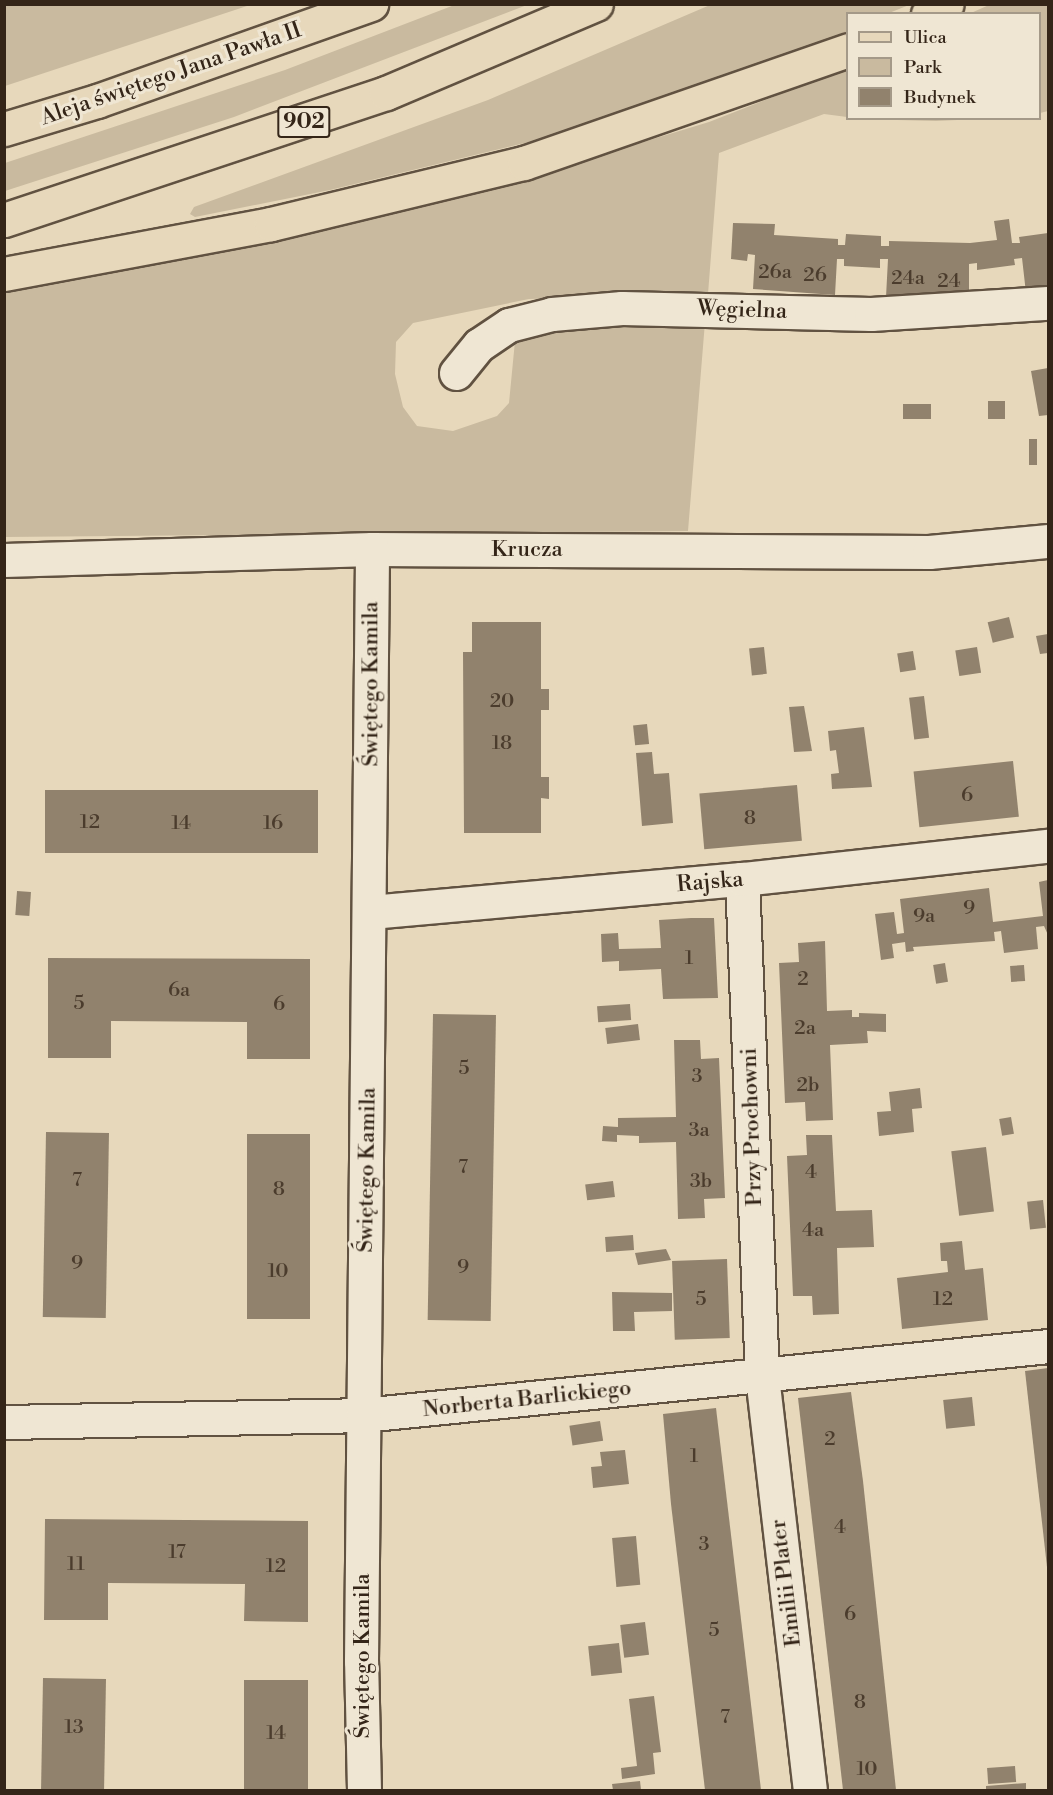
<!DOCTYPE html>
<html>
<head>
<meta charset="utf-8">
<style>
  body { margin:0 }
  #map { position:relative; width:1053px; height:1795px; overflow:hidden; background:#e7d8bb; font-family:"Libre Bodoni",serif }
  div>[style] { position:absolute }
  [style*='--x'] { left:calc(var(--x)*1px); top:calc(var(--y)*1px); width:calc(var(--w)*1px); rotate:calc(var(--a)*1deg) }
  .green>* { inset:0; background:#c9ba9f }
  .building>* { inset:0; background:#91826d; transform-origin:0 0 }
  .roads { filter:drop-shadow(2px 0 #615241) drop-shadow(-2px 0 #615241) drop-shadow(0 2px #615241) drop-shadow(0 -2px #615241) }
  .street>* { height:33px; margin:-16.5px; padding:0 16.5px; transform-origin:16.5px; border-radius:16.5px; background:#efe6d3 }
  .primary>* { height:33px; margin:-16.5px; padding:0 16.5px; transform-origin:16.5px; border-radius:16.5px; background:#e7d8bb }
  span { translate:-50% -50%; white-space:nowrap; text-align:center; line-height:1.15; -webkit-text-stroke:6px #efe6d3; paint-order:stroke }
  .number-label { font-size:20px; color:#4b3c2d }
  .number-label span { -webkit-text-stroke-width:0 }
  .shield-label span { padding:2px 4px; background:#efe6d3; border:2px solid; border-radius:4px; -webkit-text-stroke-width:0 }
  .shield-label { font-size:21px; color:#342518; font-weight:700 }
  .street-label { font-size:22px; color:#342518 }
  .frame { position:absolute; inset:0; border:6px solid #342518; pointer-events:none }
  .legend { position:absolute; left:846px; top:12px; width:195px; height:108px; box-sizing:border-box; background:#efe6d3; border:2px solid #a49988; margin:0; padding:8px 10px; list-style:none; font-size:18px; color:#342518 }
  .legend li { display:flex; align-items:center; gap:12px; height:30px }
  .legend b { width:30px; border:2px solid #a49988 }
</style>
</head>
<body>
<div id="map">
  <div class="green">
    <div style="clip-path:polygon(5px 4px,250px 4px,250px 5px,5px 86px)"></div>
    <div style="clip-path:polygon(457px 4px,527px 5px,234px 117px,5px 191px,5px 163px,285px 70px)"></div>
    <div style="clip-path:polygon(710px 5px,909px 5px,889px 13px,848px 14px,847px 31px,767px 64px,533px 141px,330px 190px,195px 217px,190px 214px,194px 207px,488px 100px)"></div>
    <div style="clip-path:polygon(989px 5px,1048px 5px,1048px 111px,1040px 113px,1040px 14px,971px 13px)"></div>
    <div style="clip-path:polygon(847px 68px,847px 117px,824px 114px,719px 153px,708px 294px,529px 299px,413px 323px,396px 342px,395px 374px,403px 407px,417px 426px,453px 431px,497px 416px,509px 403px,515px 341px,526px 331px,563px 321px,705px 322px,688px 531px,5px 537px,5px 291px,344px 223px,475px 193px,709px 122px)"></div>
    <div style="clip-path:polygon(859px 119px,859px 118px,978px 119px,936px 121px)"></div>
  </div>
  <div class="building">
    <div style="clip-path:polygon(1009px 219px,1012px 243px,1020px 243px,1019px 237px,1048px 233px,1048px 290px,1026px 293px,1022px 258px,1014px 259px,1015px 265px,977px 270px,977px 263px,969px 264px,969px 300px,886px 297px,888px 259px,880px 259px,880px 268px,844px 266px,844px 259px,837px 259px,835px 295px,753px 289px,755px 255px,748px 254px,747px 261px,731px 259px,733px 223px,775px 224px,774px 235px,838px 239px,838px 245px,845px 245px,846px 234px,881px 236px,881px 246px,889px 246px,889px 241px,970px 243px,997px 240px,994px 221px)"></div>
    <div style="clip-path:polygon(1048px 368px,1048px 415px,1039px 416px,1031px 371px)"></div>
    <div style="left:988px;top:401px;width:17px;height:18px"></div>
    <div style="left:903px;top:404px;width:28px;height:15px"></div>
    <div style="left:1029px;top:439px;width:8px;height:26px"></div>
    <div style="left:1009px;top:617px;width:21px;height:22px;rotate:76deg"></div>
    <div style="clip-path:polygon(472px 622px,541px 622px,541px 689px,549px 689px,549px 710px,541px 710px,541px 777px,549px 777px,549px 799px,541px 798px,541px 833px,464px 833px,463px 652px,472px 652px)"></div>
    <div style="clip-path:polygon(1048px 634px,1048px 653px,1040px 654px,1036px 636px)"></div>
    <div style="left:764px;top:647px;width:27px;height:15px;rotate:84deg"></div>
    <div style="left:977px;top:647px;width:26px;height:22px;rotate:81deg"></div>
    <div style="left:913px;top:651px;width:19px;height:16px;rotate:81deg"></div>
    <div style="left:924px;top:696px;width:42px;height:15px;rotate:83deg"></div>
    <div style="clip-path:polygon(804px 706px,812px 751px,794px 752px,789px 707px)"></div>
    <div style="left:647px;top:724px;width:20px;height:14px;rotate:84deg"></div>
    <div style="clip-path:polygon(864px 727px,872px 787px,832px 789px,831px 774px,839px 773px,836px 750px,830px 751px,828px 731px)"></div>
    <div style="clip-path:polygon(652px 752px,654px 774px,669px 773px,673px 823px,642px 826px,636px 753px)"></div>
    <div style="left:1013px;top:761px;width:56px;height:100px;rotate:84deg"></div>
    <div style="left:797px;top:785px;width:56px;height:98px;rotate:85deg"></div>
    <div style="left:45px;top:790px;width:273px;height:63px"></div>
    <div style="clip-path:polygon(1048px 880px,1048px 935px,1044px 926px,1036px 927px,1038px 949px,1004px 953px,1001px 931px,994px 932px,995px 941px,913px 947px,914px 951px,906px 952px,905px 942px,892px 944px,894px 958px,881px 960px,875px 914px,894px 912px,897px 934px,904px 933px,900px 899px,989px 888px,993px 922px,1043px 916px,1039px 882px)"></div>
    <div style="left:17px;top:891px;width:14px;height:24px;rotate:4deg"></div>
    <div style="clip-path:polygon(691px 918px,714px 918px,718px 998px,663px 999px,661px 969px,619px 971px,619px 961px,602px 962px,601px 934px,618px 933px,619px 949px,661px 948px,659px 920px)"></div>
    <div style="clip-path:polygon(825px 941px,827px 1011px,852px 1010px,852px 1017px,859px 1017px,859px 1013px,886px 1014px,886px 1032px,867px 1031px,868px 1043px,830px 1045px,833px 1120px,806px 1121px,805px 1102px,785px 1103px,779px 963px,799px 962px,798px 943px)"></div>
    <div style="clip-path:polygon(48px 958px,310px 959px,310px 1059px,247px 1059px,247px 1022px,111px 1021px,111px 1058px,48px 1058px)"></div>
    <div style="left:945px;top:963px;width:19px;height:12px;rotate:81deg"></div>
    <div style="left:1024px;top:965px;width:16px;height:14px;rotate:86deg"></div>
    <div style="left:630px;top:1004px;width:16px;height:33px;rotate:86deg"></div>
    <div style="left:433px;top:1014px;width:63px;height:306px;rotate:1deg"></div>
    <div style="left:638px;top:1024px;width:16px;height:33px;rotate:83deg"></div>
    <div style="clip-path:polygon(674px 1040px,700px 1040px,701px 1059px,719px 1058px,725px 1198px,704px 1199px,705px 1218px,678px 1219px,676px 1142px,639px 1143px,639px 1136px,617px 1135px,617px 1142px,602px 1141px,603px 1126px,618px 1127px,618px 1118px,676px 1117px)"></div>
    <div style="clip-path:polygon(920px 1088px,922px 1108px,912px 1109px,914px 1132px,879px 1136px,877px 1112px,891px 1111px,889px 1092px)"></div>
    <div style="left:1011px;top:1117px;width:17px;height:12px;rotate:80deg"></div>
    <div style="left:46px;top:1132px;width:63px;height:185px;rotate:1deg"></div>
    <div style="left:247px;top:1134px;width:63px;height:185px"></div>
    <div style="clip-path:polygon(806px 1135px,832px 1135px,836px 1211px,872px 1210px,874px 1247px,837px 1248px,839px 1314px,813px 1315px,812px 1296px,793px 1296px,787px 1156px,807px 1155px)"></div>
    <div style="left:986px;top:1147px;width:65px;height:35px;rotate:83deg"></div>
    <div style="left:613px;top:1181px;width:16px;height:28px;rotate:83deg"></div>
    <div style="left:1043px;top:1200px;width:28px;height:16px;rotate:84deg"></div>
    <div style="left:633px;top:1235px;width:15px;height:28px;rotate:86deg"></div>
    <div style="clip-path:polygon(962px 1241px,965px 1270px,983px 1268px,988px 1320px,902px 1329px,897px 1278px,948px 1272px,947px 1261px,941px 1261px,940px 1243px)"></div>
    <div style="clip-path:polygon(666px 1249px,671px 1260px,638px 1265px,635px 1253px)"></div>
    <div style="left:727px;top:1259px;width:79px;height:55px;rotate:88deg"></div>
    <div style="clip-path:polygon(612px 1292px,672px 1293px,672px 1311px,634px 1312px,635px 1331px,613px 1331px)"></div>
    <div style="clip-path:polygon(1048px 1368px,1048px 1567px,1047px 1567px,1025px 1371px)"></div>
    <div style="clip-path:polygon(851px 1392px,863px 1481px,896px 1790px,843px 1790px,798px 1398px)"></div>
    <div style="left:972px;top:1397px;width:29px;height:29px;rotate:84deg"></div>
    <div style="clip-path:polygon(716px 1408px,747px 1670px,761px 1790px,705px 1790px,671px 1504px,663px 1414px)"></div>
    <div style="left:600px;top:1421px;width:20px;height:31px;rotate:81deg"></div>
    <div style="clip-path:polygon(625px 1450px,629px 1484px,593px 1488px,591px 1467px,602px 1466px,600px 1452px)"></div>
    <div style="clip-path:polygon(45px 1519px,308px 1521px,308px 1622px,244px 1621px,245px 1584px,108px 1583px,108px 1620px,44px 1620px)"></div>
    <div style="left:636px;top:1536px;width:49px;height:24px;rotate:85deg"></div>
    <div style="left:645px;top:1622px;width:33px;height:25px;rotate:83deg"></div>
    <div style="left:619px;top:1643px;width:30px;height:31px;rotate:84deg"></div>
    <div style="left:43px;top:1678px;width:63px;height:112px;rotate:1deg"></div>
    <div style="left:244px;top:1680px;width:64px;height:110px"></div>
    <div style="clip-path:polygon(654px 1696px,661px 1752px,653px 1753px,655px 1774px,622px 1779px,621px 1768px,637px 1766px,629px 1699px)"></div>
    <div style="left:1015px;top:1766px;width:16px;height:28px;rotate:86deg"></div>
    <div style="clip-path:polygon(640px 1781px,641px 1790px,613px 1790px,612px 1784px)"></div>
    <div style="clip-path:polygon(1026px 1783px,1026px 1790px,986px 1790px,986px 1786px)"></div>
  </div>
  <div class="roads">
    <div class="street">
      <div style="--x:456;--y:373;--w:36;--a:-51"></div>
      <div style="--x:479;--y:345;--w:36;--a:-34"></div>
      <div style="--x:509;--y:325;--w:44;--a:-14.3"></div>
      <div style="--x:552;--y:314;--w:70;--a:-4.9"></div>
      <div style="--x:622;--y:308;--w:249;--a:1.4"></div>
      <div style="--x:871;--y:314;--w:177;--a:-3.6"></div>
      <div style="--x:4;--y:560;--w:368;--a:-1.7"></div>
      <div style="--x:372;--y:549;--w:557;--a:0.31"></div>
      <div style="--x:929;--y:552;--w:120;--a:-5.3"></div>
      <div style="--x:742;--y:879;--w:497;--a:87.7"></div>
      <div style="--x:762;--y:1376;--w:417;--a:83.4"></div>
      <div style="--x:370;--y:912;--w:373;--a:-5.1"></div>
      <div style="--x:742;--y:879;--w:308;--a:-6.2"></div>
      <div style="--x:4;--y:1422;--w:359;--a:-1.1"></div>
      <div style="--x:363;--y:1415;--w:688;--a:-5.75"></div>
      <div style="--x:364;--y:1790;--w:129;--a:-91.3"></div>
      <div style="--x:361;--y:1661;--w:1112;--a:-89.43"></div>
    </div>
    <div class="primary">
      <div style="--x:928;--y:14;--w:21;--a:-28"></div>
      <div style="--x:4;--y:129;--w:97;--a:-16.8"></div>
      <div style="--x:97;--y:101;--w:291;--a:-19.5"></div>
      <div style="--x:4;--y:220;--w:403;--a:-18.4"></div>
      <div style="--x:386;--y:93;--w:228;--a:-23"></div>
      <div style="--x:4;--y:274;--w:272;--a:-10.6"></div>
      <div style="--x:271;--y:224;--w:260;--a:-13.6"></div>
      <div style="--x:524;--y:163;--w:343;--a:-19.2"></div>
    </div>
  </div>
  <div class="number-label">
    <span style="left:775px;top:272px">26a</span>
    <span style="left:815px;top:275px">26</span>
    <span style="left:908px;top:278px">24a</span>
    <span style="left:949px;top:281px">24</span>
    <span style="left:502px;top:701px">20</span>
    <span style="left:502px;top:743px">18</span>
    <span style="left:967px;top:795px">6</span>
    <span style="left:750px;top:818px">8</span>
    <span style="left:90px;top:822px">12</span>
    <span style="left:181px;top:823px">14</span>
    <span style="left:273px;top:823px">16</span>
    <span style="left:969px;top:908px">9</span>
    <span style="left:924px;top:916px">9a</span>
    <span style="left:689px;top:958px">1</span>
    <span style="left:803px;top:979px">2</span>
    <span style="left:179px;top:990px">6a</span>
    <span style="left:79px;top:1003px">5</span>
    <span style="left:279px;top:1004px">6</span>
    <span style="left:805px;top:1028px">2a</span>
    <span style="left:464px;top:1068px">5</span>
    <span style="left:697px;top:1076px">3</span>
    <span style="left:808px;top:1085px">2b</span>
    <span style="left:699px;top:1130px">3a</span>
    <span style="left:463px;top:1167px">7</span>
    <span style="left:811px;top:1172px">4</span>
    <span style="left:77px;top:1180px">7</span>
    <span style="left:701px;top:1181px">3b</span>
    <span style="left:279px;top:1189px">8</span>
    <span style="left:813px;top:1230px">4a</span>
    <span style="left:77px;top:1263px">9</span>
    <span style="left:463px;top:1267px">9</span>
    <span style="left:278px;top:1271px">10</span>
    <span style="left:701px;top:1299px">5</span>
    <span style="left:943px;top:1299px">12</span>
    <span style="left:830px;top:1439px">2</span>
    <span style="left:694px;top:1456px">1</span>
    <span style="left:840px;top:1527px">4</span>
    <span style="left:704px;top:1544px">3</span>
    <span style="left:177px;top:1552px">17</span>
    <span style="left:76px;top:1564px">11</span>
    <span style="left:276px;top:1566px">12</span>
    <span style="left:850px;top:1614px">6</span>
    <span style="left:714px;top:1630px">5</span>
    <span style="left:860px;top:1702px">8</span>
    <span style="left:725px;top:1717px">7</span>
    <span style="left:74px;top:1727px">13</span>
    <span style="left:276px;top:1733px">14</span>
    <span style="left:867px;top:1769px">10</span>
  </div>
  <div class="shield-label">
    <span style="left:304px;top:122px">902</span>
  </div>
  <div class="street-label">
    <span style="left:171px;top:74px;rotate:-19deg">Aleja świętego Jana Pawła II</span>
    <span style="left:742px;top:310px;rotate:2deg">Węgielna</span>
    <span style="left:527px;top:550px">Krucza</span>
    <span style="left:371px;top:684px;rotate:-90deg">Świętego Kamila</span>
    <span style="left:710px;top:882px;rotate:-5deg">Rajska</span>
    <span style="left:752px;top:1127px;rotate:-92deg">Przy Prochowni</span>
    <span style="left:367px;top:1170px;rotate:-89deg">Świętego Kamila</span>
    <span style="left:527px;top:1399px;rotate:-6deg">Norberta Barlickiego</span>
    <span style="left:786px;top:1583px;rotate:-97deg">Emilii Plater</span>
    <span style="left:363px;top:1656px;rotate:-90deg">Świętego Kamila</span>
  </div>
  <div class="frame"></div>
  <ul class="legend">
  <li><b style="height:8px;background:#e7d8bb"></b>Ulica</li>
  <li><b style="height:16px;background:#c9ba9f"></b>Park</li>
  <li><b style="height:16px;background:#91826d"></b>Budynek</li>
  </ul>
</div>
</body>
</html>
